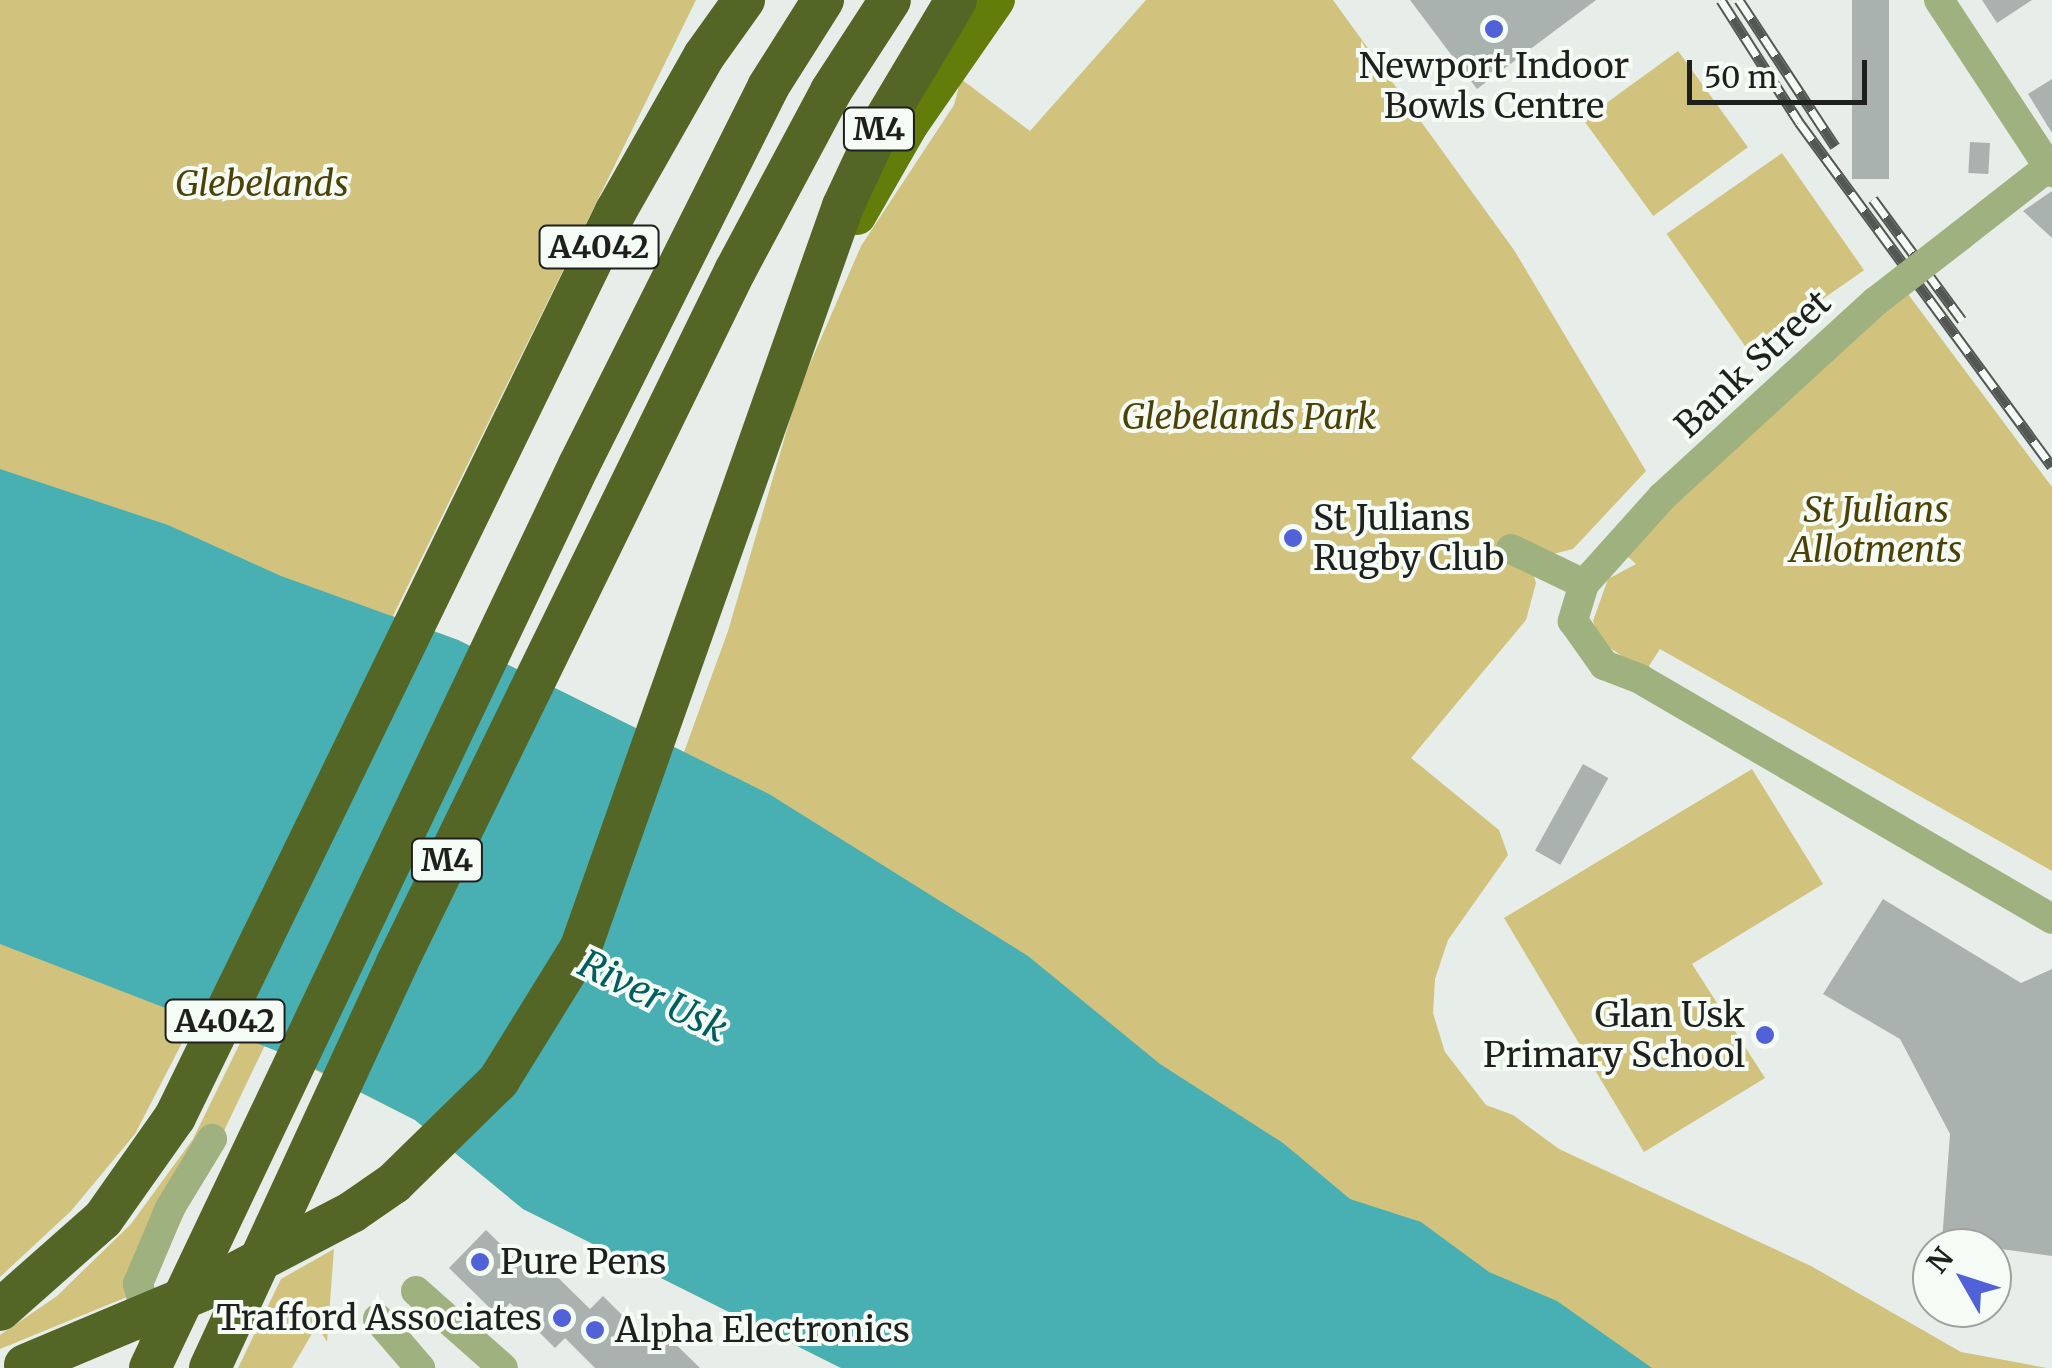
<!DOCTYPE html>
<html>
<head>
<meta charset="utf-8">
<style>
  body { margin:0 }
  #map { position:relative; width:2052px; height:1368px; overflow:hidden; background:#e7ede8; font-family:Merriweather,serif }
  div>[style] { position:absolute }
  [style*='--x'] { left:calc(var(--x)*1px); top:calc(var(--y)*1px); width:calc(var(--w)*1px); rotate:calc(var(--a)*1deg) }
  .green>* { inset:0; background:#d1c37e; transform-origin:0 0 }
  .water>* { inset:0; background:#48afb3 }
  .building>* { inset:0; background:#aab2af; transform-origin:0 0 }
  .minor>* { height:30px; margin:-15px; padding:0 15px; transform-origin:15px; border-radius:15px; background:#a0b180 }
  .major>* { height:38px; margin:-19px; padding:0 19px; transform-origin:19px; border-radius:19px; background:#637d0b }
  .highway>* { height:42px; margin:-21px; padding:0 21px; transform-origin:21px; border-radius:21px; background:#546625 }
  .rail>* { height:11px; margin-top:-5.5px; transform-origin:0; background:repeating-linear-gradient(90deg,#f5fbf5 0 22px,#535754 0 44px); box-sizing:border-box; border-block:2px solid #535754 }
  .minor-bridge>* { height:30px; margin:-15px; padding:0 15px; transform-origin:15px; border-radius:15px; background:#a0b180 }
  .highway-bridge>* { height:42px; margin:-21px; padding:0 21px; transform-origin:21px; border-radius:21px; background:#546625 }
  .dots>* { width:28px; height:28px; translate:-50% -50%; box-sizing:border-box; border:5px solid #f5fbf5; border-radius:50% }
  span { translate:-50% -50%; white-space:nowrap; text-align:center; line-height:1.15; -webkit-text-stroke:8px #f5fbf5; paint-order:stroke }
  .shield-label span { padding:2px 8px; background:#f5fbf5; border:2px solid; border-radius:8px; -webkit-text-stroke-width:0 }
  .shield-label { font-size:32px; color:#1e201e; font-weight:700 }
  .poi-label { font-size:35px; color:#1e201e }
  .left { translate:0 -50%; text-align:left }
  .right { translate:-100% -50%; text-align:right }
  .park-label { font-size:35px; color:#4d4206; font-style:italic }
  .street-label { font-size:35px; color:#1e201e }
  .water-label { font-size:38px; color:#005e60; font-style:italic }
  .north { position:absolute; left:1912px; top:1228px; width:100px; height:100px; box-sizing:border-box; background:#f5fbf5; border:2px solid #9fa39f; border-radius:50%; rotate:309deg; font-size:28px; font-weight:700; line-height:40px; text-align:center; color:#1e201e }
  .north::after { content:''; display:block; margin:auto; width:35px; height:45px; background:#5161d7; clip-path:polygon(50% 0,100% 100%,50% 72%,0 100%) }
  .scale { position:absolute; left:1687px; top:60px; width:180px; height:45px; box-sizing:border-box; border:5px solid #1e201e; border-top:0; padding-left:12px; font-size:30px; line-height:35px; white-space:nowrap; color:#1e201e; -webkit-text-stroke:8px #f5fbf5; paint-order:stroke }
</style>
</head>
<body>
<div id="map">
  <div class="green">
    <div style="clip-path:polygon(0 0,696px 0,393px 616px,458px 640px,684px 752px,728px 631px,799px 389px,861px 246px,954px 105px,961px 79px,1030px 131px,1146px 0,1333px 0,1514px 250px,1646px 471px,1573px 549px,1529px 560px,1536px 583px,1526px 620px,1411px 758px,1499px 830px,1508px 855px,1448px 940px,1435px 979px,1433px 1013px,1445px 1052px,1486px 1105px,1513px 1115px,1559px 1149px,1811px 1266px,1961px 1352px,2047px 1368px,1413px 1368px,0 608px)"></div>
    <div style="left:1678px;top:51px;width:119px;height:117px;rotate:54deg"></div>
    <div style="left:1782px;top:153px;width:143px;height:141px;rotate:55deg"></div>
    <div style="clip-path:polygon(1899px 282px,2052px 487px,2052px 871px,1660px 649px,1645px 672px,1600px 641px,1593px 621px,1608px 579px,1636px 564px,1615px 545px)"></div>
    <div style="clip-path:polygon(1752px 769px,1823px 884px,1692px 964px,1765px 1078px,1644px 1152px,1504px 918px)"></div>
    <div style="clip-path:polygon(0 817px,841px 1368px,523px 1209px,415px 1120px,265px 1045px,149px 1288px,0 1349px,0 1335px,57px 1296px,131px 1224px,193px 1139px,243px 1037px,188px 1014px,183px 1041px,135px 1134px,71px 1211px,0 1277px)"></div>
    <div style="clip-path:polygon(334px 1249px,327px 1342px,317px 1325px,292px 1368px,238px 1368px,281px 1279px)"></div>
  </div>
  <div class="water">
    <div style="clip-path:polygon(0 469px,168px 525px,281px 576px,458px 640px,769px 794px,1028px 956px,1160px 1064px,1283px 1143px,1350px 1199px,1421px 1222px,1489px 1272px,1557px 1301px,1652px 1368px,841px 1368px,523px 1209px,415px 1120px,292px 1057px,0 944px)"></div>
  </div>
  <div class="building">
    <div style="clip-path:polygon(1410px 0,1596px 0,1477px 89px)"></div>
    <div style="left:1852px;top:0;width:37px;height:179px"></div>
    <div style="clip-path:polygon(1982px 0,2032px 0,1997px 23px)"></div>
    <div style="clip-path:polygon(2052px 79px,2052px 133px,2028px 94px)"></div>
    <div style="left:1970px;top:142px;width:20px;height:31px;rotate:3deg"></div>
    <div style="clip-path:polygon(2052px 191px,2052px 238px,2023px 211px)"></div>
    <div style="left:1583px;top:764px;width:29px;height:99px;rotate:29deg"></div>
    <div style="clip-path:polygon(1883px 899px,2021px 983px,2052px 969px,2052px 1256px,1942px 1241px,1950px 1134px,1900px 1039px,1823px 994px)"></div>
    <div style="clip-path:polygon(486px 1230px,533px 1276px,544px 1264px,590px 1309px,603px 1296px,649px 1342px,661px 1330px,700px 1368px,595px 1368px,565px 1338px,555px 1348px,510px 1303px,498px 1316px,449px 1268px)"></div>
  </div>
  <div class="minor">
    <div style="--x:1939;--y:0;--w:206;--a:56.7"></div>
    <div style="--x:1960;--y:236;--w:117;--a:-38"></div>
    <div style="--x:1511;--y:549;--w:81;--a:25.6"></div>
    <div style="--x:1584;--y:584;--w:117;--a:-48.1"></div>
    <div style="--x:1662;--y:497;--w:289;--a:-42.5"></div>
    <div style="--x:1584;--y:584;--w:39;--a:107"></div>
    <div style="--x:1573;--y:621;--w:54;--a:54.8"></div>
    <div style="--x:1604;--y:665;--w:39;--a:21"></div>
    <div style="--x:1640;--y:679;--w:477;--a:30.2"></div>
    <div style="--x:416;--y:1291;--w:116;--a:41.5"></div>
    <div style="--x:378;--y:1319;--w:65;--a:49.4"></div>
    <div style="--x:151;--y:1332;--w:50;--a:-105.2"></div>
    <div style="--x:138;--y:1284;--w:82;--a:-67.2"></div>
    <div style="--x:170;--y:1208;--w:81;--a:-58.7"></div>
  </div>
  <div class="major">
    <div style="--x:857;--y:216;--w:106;--a:-60.1"></div>
    <div style="--x:910;--y:124;--w:151;--a:-55.3"></div>
  </div>
  <div class="highway">
    <div style="--x:499;--y:1080;--w:156;--a:-58.3"></div>
    <div style="--x:581;--y:947;--w:786;--a:-70.53"></div>
    <div style="--x:843;--y:206;--w:83;--a:-65"></div>
    <div style="--x:878;--y:131;--w:152;--a:-59.2"></div>
    <div style="--x:0;--y:1310;--w:137;--a:-41.5"></div>
    <div style="--x:103;--y:1219;--w:125;--a:-54.8"></div>
    <div style="--x:175;--y:1117;--w:1008;--a:-64.05"></div>
    <div style="--x:616;--y:211;--w:178;--a:-60.4"></div>
    <div style="--x:704;--y:56;--w:69;--a:-54.5"></div>
    <div style="--x:150;--y:1368;--w:1000;--a:-64.59"></div>
    <div style="--x:579;--y:465;--w:423;--a:-63.4"></div>
    <div style="--x:768;--y:87;--w:103;--a:-57.7"></div>
    <div style="--x:210;--y:1368;--w:446;--a:-65.2"></div>
    <div style="--x:397;--y:963;--w:770;--a:-63.97"></div>
    <div style="--x:735;--y:271;--w:204;--a:-61.9"></div>
    <div style="--x:831;--y:91;--w:108;--a:-57"></div>
  </div>
  <div class="rail">
    <div style="--x:1721;--y:0;--w:145;--a:57.4"></div>
    <div style="--x:1799;--y:122;--w:427;--a:53.7"></div>
    <div style="--x:1739;--y:0;--w:175;--a:56.7"></div>
    <div style="--x:1873;--y:199;--w:150;--a:53.7"></div>
  </div>
  <div class="minor-bridge">
    <div style="--x:1875;--y:302;--w:108;--a:-37.8"></div>
  </div>
  <div class="highway-bridge">
    <div style="--x:25;--y:1365;--w:191;--a:-22.8"></div>
    <div style="--x:201;--y:1291;--w:170;--a:-27.6"></div>
    <div style="--x:352;--y:1212;--w:51;--a:-34.6"></div>
    <div style="--x:394;--y:1183;--w:147;--a:-44.4"></div>
  </div>
  <div class="dots">
    <div style="left:1494px;top:29px;background:#5161d7"></div>
    <div style="left:1293px;top:538px;background:#5161d7"></div>
    <div style="left:1765px;top:1035px;background:#5161d7"></div>
    <div style="left:480px;top:1262px;background:#5161d7"></div>
    <div style="left:562px;top:1318px;background:#5161d7"></div>
    <div style="left:595px;top:1330px;background:#5161d7"></div>
  </div>
  <div class="shield-label">
    <span style="left:879px;top:129px">M4</span>
    <span style="left:599px;top:247px">A4042</span>
    <span style="left:447px;top:860px">M4</span>
    <span style="left:225px;top:1021px">A4042</span>
  </div>
  <div class="poi-label">
    <span style="left:1494px;top:86px">Newport Indoor<br>Bowls Centre</span>
    <span class="left" style="left:1313px;top:538px">St Julians<br>Rugby Club</span>
    <span class="right" style="left:1745px;top:1035px">Glan Usk<br>Primary School</span>
    <span class="left" style="left:500px;top:1262px">Pure Pens</span>
    <span class="right" style="left:542px;top:1318px">Trafford Associates</span>
    <span class="left" style="left:615px;top:1330px">Alpha Electronics</span>
  </div>
  <div class="park-label">
    <span style="left:262px;top:184px">Glebelands</span>
    <span style="left:1249px;top:417px">Glebelands Park</span>
    <span style="left:1876px;top:530px">St Julians<br>Allotments</span>
  </div>
  <div class="street-label">
    <span style="left:1753px;top:364px;rotate:-43deg">Bank Street</span>
  </div>
  <div class="water-label">
    <span style="left:653px;top:996px;rotate:26deg">River Usk</span>
  </div>
  <div class="north">N</div>
  <div class="scale">50 m</div>
</div>
</body>
</html>
